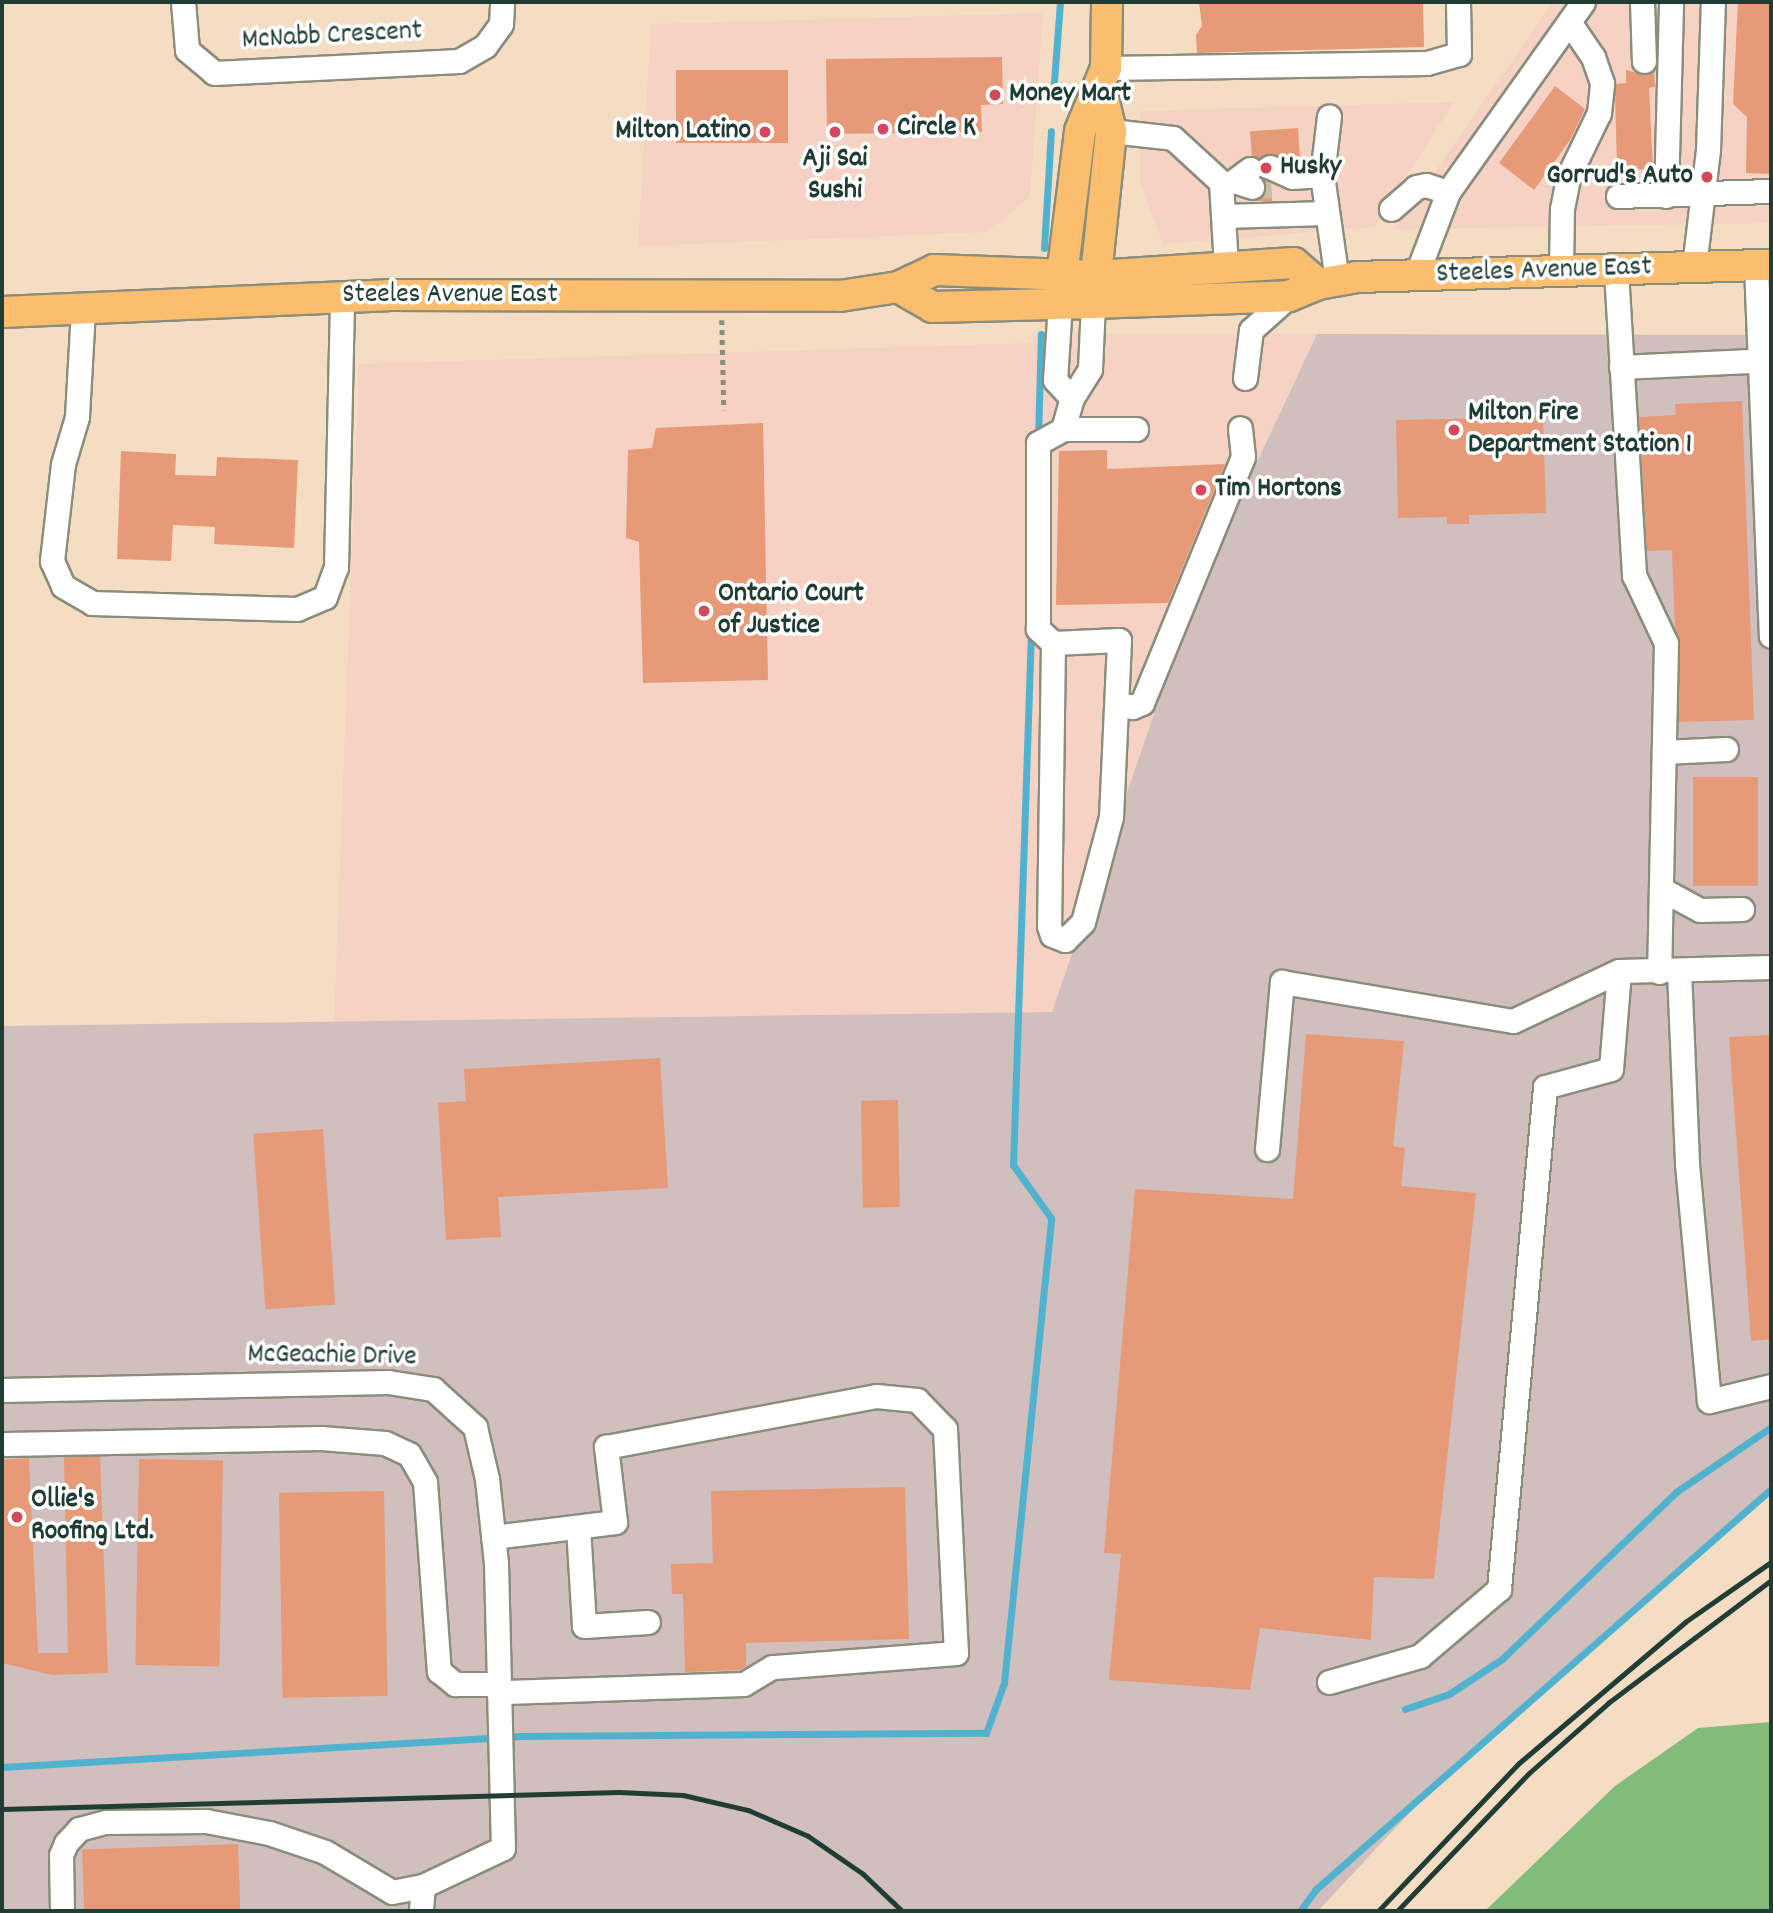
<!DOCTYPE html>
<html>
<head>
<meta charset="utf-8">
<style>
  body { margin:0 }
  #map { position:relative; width:1773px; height:1913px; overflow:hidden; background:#f5ddc3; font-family:Dekko,sans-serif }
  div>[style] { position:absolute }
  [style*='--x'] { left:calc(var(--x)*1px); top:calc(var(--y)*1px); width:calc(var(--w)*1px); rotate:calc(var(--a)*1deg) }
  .built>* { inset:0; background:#f5d2c3 }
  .industrial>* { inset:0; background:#d1bfbd }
  .forest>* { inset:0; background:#82bc7a }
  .stream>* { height:7px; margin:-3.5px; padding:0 3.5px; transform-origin:3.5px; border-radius:3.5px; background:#51b2d0 }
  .building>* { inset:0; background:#e79a77; transform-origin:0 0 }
  .minor-tunnel>* { height:23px; margin-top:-11.5px; transform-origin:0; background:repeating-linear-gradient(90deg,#cabda6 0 23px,transparent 0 34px) }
  .path>* { height:4.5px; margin-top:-2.25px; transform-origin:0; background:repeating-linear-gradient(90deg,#8a8d7c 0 5px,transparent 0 10px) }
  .roads { filter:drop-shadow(2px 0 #8a8d7c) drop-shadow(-2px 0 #8a8d7c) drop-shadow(0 2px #8a8d7c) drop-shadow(0 -2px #8a8d7c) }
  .minor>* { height:23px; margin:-11.5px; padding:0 11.5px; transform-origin:11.5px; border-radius:11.5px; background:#fff }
  .major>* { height:30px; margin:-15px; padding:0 15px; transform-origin:15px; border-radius:15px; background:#fbbe6e }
  .rail>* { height:5px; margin:-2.5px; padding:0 2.5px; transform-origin:2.5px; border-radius:2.5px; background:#1f3d34 }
  .dots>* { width:19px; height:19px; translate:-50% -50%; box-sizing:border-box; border:4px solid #fff; border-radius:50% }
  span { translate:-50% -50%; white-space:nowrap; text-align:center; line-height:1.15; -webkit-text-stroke:7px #fff; paint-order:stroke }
  .street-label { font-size:28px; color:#1f3d34 }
  .poi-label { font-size:28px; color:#1f3d34; font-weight:700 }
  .left { translate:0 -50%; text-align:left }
  .right { translate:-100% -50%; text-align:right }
  .frame { position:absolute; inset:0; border:4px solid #1f3d34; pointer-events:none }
</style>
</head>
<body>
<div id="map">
  <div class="built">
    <div style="clip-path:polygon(1553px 2px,1771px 2px,1771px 223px,1395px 229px)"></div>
    <div style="clip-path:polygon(1043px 13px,1030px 196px,988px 232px,638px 246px,651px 24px)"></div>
    <div style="clip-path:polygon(1454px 102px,1374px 227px,1163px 244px,1140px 182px,1140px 111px)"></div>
    <div style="clip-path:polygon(1034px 334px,1317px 334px,1194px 597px,1052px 1012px,334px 1022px,359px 364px,1033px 343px)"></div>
  </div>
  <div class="industrial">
    <div style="clip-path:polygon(1317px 334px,1771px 335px,1771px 1495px,1459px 1760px,1318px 1911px,2px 1911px,2px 1026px,1052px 1012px,1194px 597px)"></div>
  </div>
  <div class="forest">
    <div style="clip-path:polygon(1771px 1722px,1771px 1911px,1485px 1911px,1615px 1786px,1698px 1728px)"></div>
  </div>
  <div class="stream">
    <div style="--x:1053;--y:95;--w:93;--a:-85.7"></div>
    <div style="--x:1044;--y:248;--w:117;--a:-86.6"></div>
    <div style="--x:1038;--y:439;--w:105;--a:-88.4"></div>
    <div style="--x:1405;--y:1709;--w:46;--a:-18.8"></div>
    <div style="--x:1449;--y:1694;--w:64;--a:-33.4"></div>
    <div style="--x:1502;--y:1659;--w:241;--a:-43.8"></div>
    <div style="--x:1676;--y:1492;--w:115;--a:-34.4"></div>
    <div style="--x:2;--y:1767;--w:521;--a:-3.41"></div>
    <div style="--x:522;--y:1736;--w:464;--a:-0.4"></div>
    <div style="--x:986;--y:1733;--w:53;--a:-70.2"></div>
    <div style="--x:1004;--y:1683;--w:467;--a:-84.2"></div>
    <div style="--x:1051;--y:1218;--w:65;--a:-125.6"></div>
    <div style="--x:1013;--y:1165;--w:535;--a:-88.07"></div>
    <div style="--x:1300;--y:1911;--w:26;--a:-54"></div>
    <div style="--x:1315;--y:1890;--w:607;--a:-41.33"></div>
  </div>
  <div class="building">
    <div style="clip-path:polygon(1199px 2px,1423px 2px,1424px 47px,1197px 53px,1196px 35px,1202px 26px)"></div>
    <div style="clip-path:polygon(1738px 2px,1771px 2px,1771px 174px,1746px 173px,1747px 117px,1733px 104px)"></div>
    <div style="clip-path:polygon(1002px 57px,1003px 104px,981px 105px,982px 132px,827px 134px,826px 59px)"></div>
    <div style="left:676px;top:70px;width:112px;height:73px"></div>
    <div style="clip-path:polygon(1626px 70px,1644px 75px,1654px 70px,1655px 87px,1649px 88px,1653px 169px,1625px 170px,1625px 165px,1617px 165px,1615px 94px,1616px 84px,1626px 83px)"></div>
    <div style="clip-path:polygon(1555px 86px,1585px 109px,1570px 140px,1534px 190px,1499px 163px)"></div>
    <div style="left:1298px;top:128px;width:29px;height:48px;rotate:86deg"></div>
    <div style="clip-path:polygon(1263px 179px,1271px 183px,1272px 201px,1253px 201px,1265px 192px)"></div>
    <div style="clip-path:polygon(1742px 401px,1754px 720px,1678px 722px,1680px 643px,1675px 628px,1672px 550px,1647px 551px,1639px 417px,1676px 415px,1675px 404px)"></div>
    <div style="clip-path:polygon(1543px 417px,1546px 513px,1469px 515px,1469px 524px,1447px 524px,1447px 517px,1398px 518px,1396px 420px)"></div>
    <div style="clip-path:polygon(763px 423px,768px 680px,643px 683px,639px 542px,626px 538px,628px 450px,652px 448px,656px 428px)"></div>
    <div style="clip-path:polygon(1107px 450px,1107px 469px,1225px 464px,1168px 603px,1056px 605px,1059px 451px)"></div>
    <div style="clip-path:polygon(121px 451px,176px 454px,175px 475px,216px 476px,217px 457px,298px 460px,294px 548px,214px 544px,215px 527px,173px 525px,171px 561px,117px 559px)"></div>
    <div style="left:1693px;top:777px;width:65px;height:109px"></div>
    <div style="clip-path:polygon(1306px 1034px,1404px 1041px,1393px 1146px,1405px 1148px,1401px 1186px,1476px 1193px,1434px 1579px,1374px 1577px,1371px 1640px,1260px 1628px,1250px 1690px,1109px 1680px,1121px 1554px,1104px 1553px,1135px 1189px,1293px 1199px)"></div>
    <div style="clip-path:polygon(1771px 1035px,1771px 1339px,1751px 1341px,1729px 1037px)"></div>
    <div style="clip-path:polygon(660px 1058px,668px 1188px,498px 1197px,501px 1237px,446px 1240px,438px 1103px,466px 1101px,464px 1069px)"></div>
    <div style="left:898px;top:1100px;width:107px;height:37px;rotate:89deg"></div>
    <div style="left:323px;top:1129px;width:176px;height:70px;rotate:86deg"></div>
    <div style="clip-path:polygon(100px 1456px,108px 1673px,52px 1675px,2px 1663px,2px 1460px,29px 1458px,38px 1653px,68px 1653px,64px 1457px)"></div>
    <div style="left:139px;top:1459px;width:84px;height:206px;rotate:1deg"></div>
    <div style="clip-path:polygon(905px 1487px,909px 1639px,746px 1643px,746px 1666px,740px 1670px,685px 1672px,683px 1594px,672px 1594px,671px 1564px,713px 1563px,711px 1491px)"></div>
    <div style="left:384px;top:1491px;width:205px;height:105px;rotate:89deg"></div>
    <div style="left:238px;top:1844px;width:67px;height:156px;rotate:88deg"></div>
  </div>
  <div class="minor-tunnel">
    <div style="--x:1252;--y:187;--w:19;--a:-3"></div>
  </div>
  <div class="path">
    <div style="--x:722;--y:320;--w:90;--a:88.7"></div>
  </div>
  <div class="roads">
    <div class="minor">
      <div style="--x:183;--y:2;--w:48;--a:85.2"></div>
      <div style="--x:187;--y:50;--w:35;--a:40"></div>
      <div style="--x:214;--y:73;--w:245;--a:-2.8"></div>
      <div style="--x:459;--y:61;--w:30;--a:-30"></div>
      <div style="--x:485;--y:46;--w:27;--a:-54"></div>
      <div style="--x:501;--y:24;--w:22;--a:-87"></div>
      <div style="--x:1642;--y:2;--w:59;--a:88.1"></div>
      <div style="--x:1106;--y:68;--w:321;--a:-0.9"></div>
      <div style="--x:1427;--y:63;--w:33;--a:-16"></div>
      <div style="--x:1459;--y:54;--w:52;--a:-91.1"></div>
      <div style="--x:1111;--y:131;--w:62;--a:6.4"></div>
      <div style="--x:1173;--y:138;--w:65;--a:42.5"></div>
      <div style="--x:1221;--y:182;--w:85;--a:86.6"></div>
      <div style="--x:1270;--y:167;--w:24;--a:24"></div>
      <div style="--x:1292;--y:177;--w:30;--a:-4"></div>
      <div style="--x:1322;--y:175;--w:107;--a:81.9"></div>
      <div style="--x:1250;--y:169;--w:20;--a:143"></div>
      <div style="--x:1234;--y:181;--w:19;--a:18"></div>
      <div style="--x:1322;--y:175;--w:59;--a:-83.2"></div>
      <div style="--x:1618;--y:196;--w:153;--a:-1.9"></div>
      <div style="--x:1666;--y:196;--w:194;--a:-88.5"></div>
      <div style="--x:1391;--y:209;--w:33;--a:-41"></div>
      <div style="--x:1416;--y:187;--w:10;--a:-11"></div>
      <div style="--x:1426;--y:185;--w:23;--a:18"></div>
      <div style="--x:1223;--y:216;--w:104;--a:-1.7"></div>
      <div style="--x:1756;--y:265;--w:371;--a:87.7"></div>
      <div style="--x:1694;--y:267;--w:118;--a:-83.2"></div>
      <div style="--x:1708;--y:150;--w:148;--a:-88.1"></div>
      <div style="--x:1561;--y:271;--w:62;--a:-89.1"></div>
      <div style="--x:1562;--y:209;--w:33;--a:-79"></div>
      <div style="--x:1568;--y:177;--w:71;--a:-64.2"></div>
      <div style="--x:1599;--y:113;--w:30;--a:-84"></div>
      <div style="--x:1602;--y:83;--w:28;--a:-109"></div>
      <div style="--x:1593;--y:57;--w:42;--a:-124.4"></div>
      <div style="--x:1616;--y:271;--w:305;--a:86.6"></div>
      <div style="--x:1634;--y:575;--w:75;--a:64.8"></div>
      <div style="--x:1666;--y:643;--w:329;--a:91.2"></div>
      <div style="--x:1416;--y:276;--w:90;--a:-69.1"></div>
      <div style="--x:1448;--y:192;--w:233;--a:-54.6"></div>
      <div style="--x:1060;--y:303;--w:77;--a:93.7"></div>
      <div style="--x:1055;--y:380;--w:25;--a:47"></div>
      <div style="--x:83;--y:309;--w:108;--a:93.2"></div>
      <div style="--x:77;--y:417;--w:49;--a:106.6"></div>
      <div style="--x:63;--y:464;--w:98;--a:96.5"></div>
      <div style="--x:52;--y:561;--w:27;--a:66"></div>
      <div style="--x:63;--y:586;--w:34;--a:30"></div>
      <div style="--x:92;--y:603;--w:205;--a:1.7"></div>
      <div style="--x:297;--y:609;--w:30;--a:-23"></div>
      <div style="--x:325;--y:597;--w:32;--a:-70"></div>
      <div style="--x:336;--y:567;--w:271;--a:-88.7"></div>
      <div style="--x:1621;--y:367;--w:150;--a:-2.7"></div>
      <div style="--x:1245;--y:378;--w:48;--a:-82.9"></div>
      <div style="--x:1251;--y:330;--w:51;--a:-41.8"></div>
      <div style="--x:1063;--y:429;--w:32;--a:-74"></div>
      <div style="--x:1072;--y:398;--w:34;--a:-58"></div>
      <div style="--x:1090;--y:369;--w:66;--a:-87.4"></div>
      <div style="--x:1053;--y:643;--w:283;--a:90.8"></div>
      <div style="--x:1049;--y:926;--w:9;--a:72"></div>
      <div style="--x:1052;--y:935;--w:14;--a:21"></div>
      <div style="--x:1065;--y:940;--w:25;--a:-45"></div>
      <div style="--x:1083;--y:922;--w:109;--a:-75.1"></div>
      <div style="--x:1111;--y:817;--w:177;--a:-87.4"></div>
      <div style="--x:1119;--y:640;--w:66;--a:177.4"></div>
      <div style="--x:1053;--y:643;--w:21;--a:-137"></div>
      <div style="--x:1038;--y:629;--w:186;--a:-90"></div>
      <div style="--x:1038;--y:443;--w:29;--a:-29"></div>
      <div style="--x:1063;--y:429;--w:73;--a:0"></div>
      <div style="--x:1117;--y:703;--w:16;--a:15"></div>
      <div style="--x:1132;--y:707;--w:11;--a:-22"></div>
      <div style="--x:1142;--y:703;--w:266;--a:-67.7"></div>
      <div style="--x:1243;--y:457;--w:29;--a:-96"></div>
      <div style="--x:1664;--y:752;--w:62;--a:-2.8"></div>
      <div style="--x:1661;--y:889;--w:44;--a:28.3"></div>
      <div style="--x:1700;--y:910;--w:42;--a:-1.4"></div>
      <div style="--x:1679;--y:971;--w:193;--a:87.6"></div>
      <div style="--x:1687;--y:1164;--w:238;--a:84.7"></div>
      <div style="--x:1709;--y:1401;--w:64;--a:-13.6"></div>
      <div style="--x:1267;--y:1149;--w:168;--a:-84.9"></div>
      <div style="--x:1282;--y:982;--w:234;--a:9.6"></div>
      <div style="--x:1513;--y:1021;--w:117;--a:-25.3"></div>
      <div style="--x:1619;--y:971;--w:152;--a:-1.5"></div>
      <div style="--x:2;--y:1390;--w:386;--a:-1.2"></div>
      <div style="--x:388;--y:1382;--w:46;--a:8.8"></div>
      <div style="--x:433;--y:1389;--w:57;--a:42.1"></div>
      <div style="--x:475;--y:1427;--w:53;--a:77"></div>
      <div style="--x:487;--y:1479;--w:84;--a:83.9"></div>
      <div style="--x:496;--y:1563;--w:285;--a:88.6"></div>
      <div style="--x:503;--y:1848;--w:89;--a:154.6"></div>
      <div style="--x:423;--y:1886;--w:25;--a:95"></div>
      <div style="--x:6;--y:1444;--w:315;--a:-1.1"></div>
      <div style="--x:321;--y:1438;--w:64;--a:4.5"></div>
      <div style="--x:385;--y:1443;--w:26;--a:25"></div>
      <div style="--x:409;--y:1454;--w:32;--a:60"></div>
      <div style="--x:425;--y:1482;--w:190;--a:85.8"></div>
      <div style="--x:439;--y:1671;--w:21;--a:39"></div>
      <div style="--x:455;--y:1684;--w:43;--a:0"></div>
      <div style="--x:578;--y:1527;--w:99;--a:86.5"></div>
      <div style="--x:584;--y:1626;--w:64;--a:-3.6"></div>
      <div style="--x:493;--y:1537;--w:123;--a:-7"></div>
      <div style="--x:615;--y:1522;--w:76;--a:-96.8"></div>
      <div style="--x:606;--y:1447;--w:275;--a:-10.7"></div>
      <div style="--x:876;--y:1396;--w:41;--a:5.6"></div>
      <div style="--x:917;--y:1400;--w:40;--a:46"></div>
      <div style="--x:945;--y:1429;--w:224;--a:87.2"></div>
      <div style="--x:956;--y:1653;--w:185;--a:175.6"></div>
      <div style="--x:772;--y:1667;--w:33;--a:149"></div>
      <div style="--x:744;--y:1684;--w:246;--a:178.1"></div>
      <div style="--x:1329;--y:1682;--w:95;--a:-15.9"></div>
      <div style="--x:1420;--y:1656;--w:104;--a:-40.3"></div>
      <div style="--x:1499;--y:1589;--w:504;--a:-84.76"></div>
      <div style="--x:1545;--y:1087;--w:68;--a:-15.3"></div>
      <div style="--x:1611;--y:1069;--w:98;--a:-85.3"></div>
      <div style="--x:62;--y:1911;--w:56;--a:-91"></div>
      <div style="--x:61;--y:1855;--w:13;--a:-67"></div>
      <div style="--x:66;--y:1843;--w:19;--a:-47"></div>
      <div style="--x:79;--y:1829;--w:28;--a:-15"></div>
      <div style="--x:106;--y:1822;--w:100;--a:-0.6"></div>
      <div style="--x:206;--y:1821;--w:64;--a:10.8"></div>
      <div style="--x:269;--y:1833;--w:59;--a:18.7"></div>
      <div style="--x:325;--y:1852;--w:78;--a:30.8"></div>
      <div style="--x:392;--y:1892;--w:32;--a:-11"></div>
    </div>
    <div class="major">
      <div style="--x:898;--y:287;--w:39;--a:30"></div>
      <div style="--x:932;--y:307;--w:161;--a:-1.4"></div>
      <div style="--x:1093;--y:303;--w:196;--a:-2"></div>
      <div style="--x:1289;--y:296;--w:31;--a:-22"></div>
      <div style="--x:1318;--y:284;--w:40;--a:-10"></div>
      <div style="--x:1357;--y:277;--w:414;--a:-1.7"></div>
      <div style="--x:1060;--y:292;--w:162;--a:-82.9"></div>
      <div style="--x:1080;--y:131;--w:68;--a:-67.6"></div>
      <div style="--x:1106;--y:68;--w:66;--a:-89.1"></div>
      <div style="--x:1094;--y:294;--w:164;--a:-84"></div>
      <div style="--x:1111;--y:131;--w:46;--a:-103.7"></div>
      <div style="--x:2;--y:312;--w:386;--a:-2.5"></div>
      <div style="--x:388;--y:295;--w:452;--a:0.1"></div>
      <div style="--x:840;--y:296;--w:59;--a:-8.8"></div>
      <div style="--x:898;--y:287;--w:40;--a:-25"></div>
      <div style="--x:934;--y:270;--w:163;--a:2.1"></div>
      <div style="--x:1097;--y:276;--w:197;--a:-3.8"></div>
      <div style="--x:1294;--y:263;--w:32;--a:41"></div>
    </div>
  </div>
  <div class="rail">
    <div style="--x:2;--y:1809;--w:617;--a:-1.58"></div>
    <div style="--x:619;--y:1792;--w:64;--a:2.7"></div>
    <div style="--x:683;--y:1795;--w:67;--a:13"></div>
    <div style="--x:748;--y:1810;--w:65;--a:23.4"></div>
    <div style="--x:808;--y:1836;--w:67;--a:34.6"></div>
    <div style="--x:863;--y:1874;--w:54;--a:43.5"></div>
    <div style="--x:1378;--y:1911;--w:204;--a:-46.4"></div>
    <div style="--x:1519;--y:1763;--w:218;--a:-40.3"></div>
    <div style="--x:1685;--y:1622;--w:105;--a:-34.9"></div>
    <div style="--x:1397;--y:1911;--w:191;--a:-46.3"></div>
    <div style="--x:1529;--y:1773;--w:106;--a:-41.5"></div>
    <div style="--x:1608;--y:1703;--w:204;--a:-37"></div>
  </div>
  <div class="dots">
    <div style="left:995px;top:95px;background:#d1495b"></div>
    <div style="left:883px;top:129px;background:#d1495b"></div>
    <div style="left:765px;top:132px;background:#d1495b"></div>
    <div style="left:835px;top:132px;background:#d1495b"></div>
    <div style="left:1266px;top:168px;background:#d1495b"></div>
    <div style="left:1707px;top:177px;background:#d1495b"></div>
    <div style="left:1454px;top:430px;background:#d1495b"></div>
    <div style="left:1201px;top:490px;background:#d1495b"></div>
    <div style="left:704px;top:611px;background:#d1495b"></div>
    <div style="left:17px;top:1517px;background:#d1495b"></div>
  </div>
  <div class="street-label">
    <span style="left:332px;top:37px;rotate:-3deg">McNabb Crescent</span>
    <span style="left:1544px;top:272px;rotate:-2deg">Steeles Avenue East</span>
    <span style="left:450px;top:296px">Steeles Avenue East</span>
    <span style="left:332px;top:1357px;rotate:1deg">McGeachie Drive</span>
  </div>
  <div class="poi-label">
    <span class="left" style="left:1009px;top:95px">Money Mart</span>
    <span class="left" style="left:897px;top:129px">Circle K</span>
    <span class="right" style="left:751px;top:132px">Milton Latino</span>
    <span style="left:835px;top:176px">Aji Sai<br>Sushi</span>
    <span class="left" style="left:1280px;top:168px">Husky</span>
    <span class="right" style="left:1693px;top:177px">Gorrud's Auto</span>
    <span class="left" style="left:1468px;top:430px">Milton Fire<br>Department Station 1</span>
    <span class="left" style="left:1215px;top:490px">Tim Hortons</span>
    <span class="left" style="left:718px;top:611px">Ontario Court<br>of Justice</span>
    <span class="left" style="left:31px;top:1517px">Ollie's<br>Roofing Ltd.</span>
  </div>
  <div class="frame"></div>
</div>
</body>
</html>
